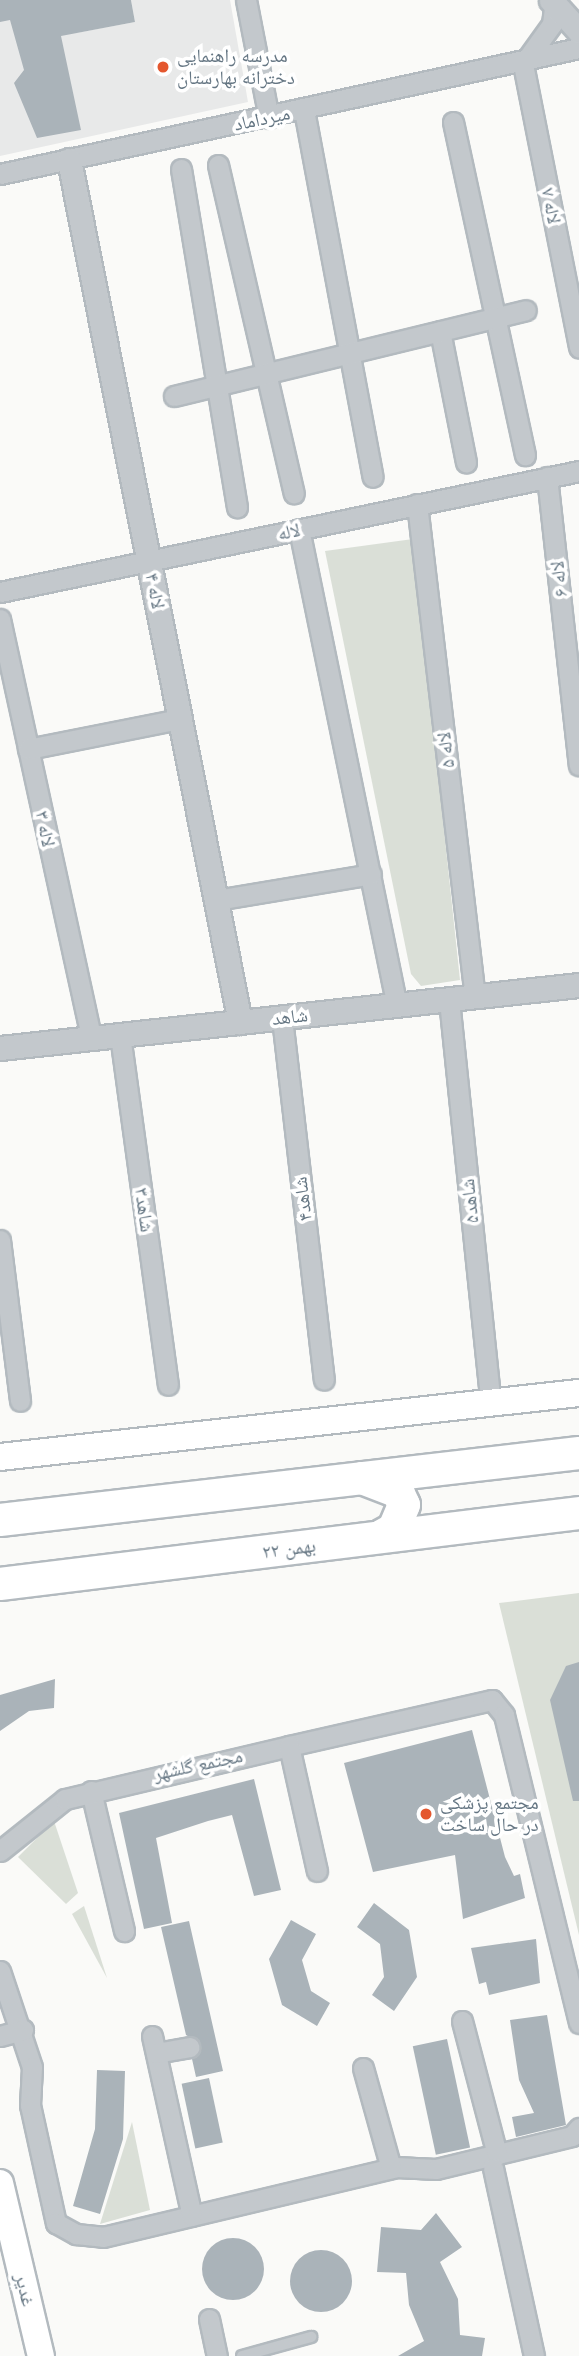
<!DOCTYPE html>
<html>
<head>
<meta charset="utf-8">
<style>
  body { margin:0 }
  #map { position:relative; width:579px; height:2356px; overflow:hidden; background:#fafaf8; font-family:Quicksand,"Noto Naskh Arabic",sans-serif }
  div>[style] { position:absolute }
  [style*='--x'] { left:calc(var(--x)*1px); top:calc(var(--y)*1px); width:calc(var(--w)*1px); rotate:calc(var(--a)*1deg) }
  .built>* { inset:0; background:#e8e9e9 }
  .green>* { inset:0; background:#dadfd7 }
  .building>* { inset:0; background:#aab3b9; transform-origin:0 0 }
  .round { border-radius:50% }
  .roads { filter:drop-shadow(2px 0 #b3babf) drop-shadow(-2px 0 #b3babf) drop-shadow(0 2px #b3babf) drop-shadow(0 -2px #b3babf) }
  .service>* { height:10px; margin:-5px; padding:0 5px; transform-origin:5px; border-radius:5px; background:#c3c8cc }
  .minor>* { height:19px; margin:-9.5px; padding:0 9.5px; transform-origin:9.5px; border-radius:9.5px; background:#c3c8cc }
  .tertiary>* { height:23px; margin:-11.5px; padding:0 11.5px; transform-origin:11.5px; border-radius:11.5px; background:#c3c8cc }
  .secondary>* { height:26px; margin:-13px; padding:0 13px; transform-origin:13px; border-radius:13px; background:#fff }
  .trunk>* { height:32px; margin:-16px; padding:0 16px; transform-origin:16px; border-radius:16px; background:#fff }
  .dots>* { width:19px; height:19px; translate:-50% -50%; box-sizing:border-box; border:4px solid #fff; border-radius:50% }
  span { translate:-50% -50%; white-space:nowrap; text-align:center; line-height:1.15; -webkit-text-stroke:7px #fff; paint-order:stroke }
  .poi-label { font-size:19px; color:#657683 }
  .left { translate:0 -50%; text-align:left }
  .street-label { font-size:19px; color:#657683 }
</style>
</head>
<body>
<div id="map">
  <div class="built">
    <div style="clip-path:polygon(0 0,76px 33px,135px 22px,131px 0,230px 0,248px 102px,0 156px)"></div>
  </div>
  <div class="green">
    <div style="clip-path:polygon(413px 539px,460px 980px,421px 986px,411px 974px,325px 551px)"></div>
    <div style="clip-path:polygon(579px 1593px,579px 1935px,499px 1603px)"></div>
    <div style="clip-path:polygon(54px 1821px,78px 1893px,66px 1904px,18px 1857px)"></div>
    <div style="clip-path:polygon(84px 1906px,107px 1978px,72px 1914px)"></div>
    <div style="clip-path:polygon(132px 2122px,150px 2210px,100px 2224px)"></div>
  </div>
  <div class="building">
    <div style="clip-path:polygon(0 0,131px 0,135px 22px,61px 36px,81px 130px,37px 138px,14px 83px,24px 70px,10px 20px,0 22px)"></div>
    <div style="clip-path:polygon(579px 1662px,579px 1801px,573px 1801px,550px 1700px,566px 1666px)"></div>
    <div style="clip-path:polygon(55px 1679px,54px 1708px,29px 1711px,0 1731px,0 1695px)"></div>
    <div style="clip-path:polygon(472px 1730px,505px 1857px,514px 1876px,520px 1874px,525px 1898px,463px 1919px,455px 1855px,373px 1872px,344px 1763px)"></div>
    <div style="clip-path:polygon(254px 1779px,281px 1890px,254px 1896px,232px 1815px,208px 1821px,156px 1838px,172px 1923px,144px 1929px,119px 1813px)"></div>
    <div style="clip-path:polygon(374px 1903px,409px 1930px,417px 1977px,394px 2011px,372px 1995px,384px 1977px,380px 1944px,357px 1927px)"></div>
    <div style="clip-path:polygon(291px 1920px,316px 1934px,302px 1960px,311px 1991px,330px 2003px,317px 2026px,282px 2005px,269px 1959px)"></div>
    <div style="clip-path:polygon(189px 1921px,223px 2071px,196px 2077px,192px 2059px,201px 2044px,186px 2035px,161px 1927px)"></div>
    <div style="clip-path:polygon(536px 1939px,540px 1983px,489px 1995px,486px 1982px,479px 1984px,471px 1948px)"></div>
    <div style="clip-path:polygon(547px 2015px,566px 2125px,516px 2137px,512px 2117px,534px 2113px,519px 2080px,510px 2020px)"></div>
    <div style="left:447px;top:2039px;width:111px;height:35px;rotate:78deg"></div>
    <div style="clip-path:polygon(97px 2070px,125px 2071px,123px 2139px,100px 2214px,73px 2206px,95px 2129px)"></div>
    <div style="left:209px;top:2078px;width:66px;height:28px;rotate:78deg"></div>
    <div style="clip-path:polygon(436px 2213px,462px 2247px,440px 2262px,458px 2299px,460px 2335px,485px 2338px,482px 2356px,398px 2356px,424px 2341px,409px 2305px,406px 2273px,377px 2272px,381px 2227px,421px 2230px)"></div>
    <div class="round" style="left:202px;top:2238px;width:62px;height:62px"></div>
    <div class="round" style="left:290px;top:2250px;width:62px;height:62px"></div>
  </div>
  <div class="roads">
    <div class="service">
      <div style="--x:242;--y:2356;--w:72;--a:-15.4"></div>
    </div>
    <div class="minor">
      <div style="--x:246;--y:0;--w:120;--a:79"></div>
      <div style="--x:524;--y:63;--w:48;--a:-54.3"></div>
      <div style="--x:552;--y:24;--w:16;--a:-83"></div>
      <div style="--x:523;--y:64;--w:289;--a:78.8"></div>
      <div style="--x:304;--y:110;--w:373;--a:79.4"></div>
      <div style="--x:453;--y:122;--w:341;--a:77.8"></div>
      <div style="--x:218;--y:165;--w:337;--a:77"></div>
      <div style="--x:181;--y:169;--w:343;--a:80.6"></div>
      <div style="--x:0;--y:174;--w:593;--a:-12.28"></div>
      <div style="--x:440;--y:331;--w:134;--a:78.8"></div>
      <div style="--x:174;--y:396;--w:362;--a:-13.7"></div>
      <div style="--x:547;--y:477;--w:290;--a:83.7"></div>
      <div style="--x:417;--y:504;--w:496;--a:83.3"></div>
      <div style="--x:299;--y:529;--w:486;--a:78.4"></div>
      <div style="--x:0;--y:592;--w:592;--a:-11.8"></div>
      <div style="--x:0;--y:619;--w:429;--a:77.7"></div>
      <div style="--x:28;--y:749;--w:155;--a:-11.2"></div>
      <div style="--x:216;--y:900;--w:157;--a:-9.5"></div>
      <div style="--x:449;--y:1000;--w:405;--a:84.1"></div>
      <div style="--x:282;--y:1018;--w:364;--a:83.4"></div>
      <div style="--x:120;--y:1035;--w:353;--a:82.2"></div>
      <div style="--x:0;--y:1240;--w:162;--a:82.9"></div>
      <div style="--x:289;--y:1746;--w:208;--a:-12.8"></div>
      <div style="--x:492;--y:1700;--w:19;--a:51"></div>
      <div style="--x:504;--y:1715;--w:317;--a:76.3"></div>
      <div style="--x:91;--y:1791;--w:144;--a:76.7"></div>
      <div style="--x:0;--y:1851;--w:83;--a:-38.7"></div>
      <div style="--x:65;--y:1799;--w:230;--a:-13.3"></div>
      <div style="--x:289;--y:1746;--w:128;--a:77.4"></div>
      <div style="--x:0;--y:1971;--w:101;--a:71.6"></div>
      <div style="--x:32;--y:2067;--w:38;--a:93"></div>
      <div style="--x:30;--y:2105;--w:121;--a:77.6"></div>
      <div style="--x:56;--y:2223;--w:23;--a:29"></div>
      <div style="--x:76;--y:2234;--w:27;--a:6"></div>
      <div style="--x:103;--y:2237;--w:301;--a:-13.4"></div>
      <div style="--x:396;--y:2167;--w:40;--a:2.9"></div>
      <div style="--x:436;--y:2169;--w:140;--a:-13.6"></div>
      <div style="--x:572;--y:2136;--w:11;--a:-49"></div>
      <div style="--x:462;--y:2021;--w:138;--a:75.3"></div>
      <div style="--x:0;--y:2036;--w:24;--a:-15"></div>
      <div style="--x:152;--y:2036;--w:184;--a:77.5"></div>
      <div style="--x:156;--y:2053;--w:34;--a:-10"></div>
      <div style="--x:363;--y:2068;--w:104;--a:74.4"></div>
      <div style="--x:493;--y:2168;--w:192;--a:77.7"></div>
      <div style="--x:209;--y:2319;--w:38;--a:78"></div>
    </div>
    <div class="tertiary">
      <div style="--x:551;--y:0;--w:42;--a:47.9"></div>
      <div style="--x:69;--y:160;--w:879;--a:78.78"></div>
      <div style="--x:0;--y:1048;--w:582;--a:-6.21"></div>
    </div>
    <div class="secondary">
      <div style="--x:0;--y:1457;--w:583;--a:-6.31"></div>
      <div style="--x:0;--y:2183;--w:178;--a:76.7"></div>
    </div>
    <div class="trunk">
      <div style="--x:362;--y:1478;--w:39;--a:21"></div>
      <div style="--x:398;--y:1492;--w:14;--a:65"></div>
      <div style="--x:404;--y:1505;--w:26;--a:113"></div>
      <div style="--x:394;--y:1529;--w:13;--a:151"></div>
      <div style="--x:0;--y:1520;--w:583;--a:-6.6"></div>
      <div style="--x:0;--y:1584;--w:583;--a:-6.99"></div>
    </div>
  </div>
  <div class="dots">
    <div style="left:163px;top:67px;background:#e4572e"></div>
    <div style="left:426px;top:1814px;background:#e4572e"></div>
  </div>
  <div class="poi-label">
    <span class="left" style="left:177px;top:67px">مدرسه راهنمایی<br>دخترانه بهارستان</span>
    <span class="left" style="left:440px;top:1814px">مجتمع پزشکی<br>در حال ساخت</span>
  </div>
  <div class="street-label">
    <span style="left:262px;top:119px;rotate:-12deg">میرداماد</span>
    <span style="left:551px;top:206px;rotate:79deg">لاله ۷</span>
    <span style="left:289px;top:532px;rotate:-12deg">لاله</span>
    <span style="left:559px;top:579px;rotate:-96deg">لاله ۶</span>
    <span style="left:155px;top:591px;rotate:79deg">لاله ۴</span>
    <span style="left:446px;top:750px;rotate:-97deg">لاله ۵</span>
    <span style="left:45px;top:829px;rotate:78deg">لاله ۳</span>
    <span style="left:290px;top:1017px;rotate:-6deg">شاهد</span>
    <span style="left:303px;top:1199px;rotate:-97deg">شاهد۴</span>
    <span style="left:470px;top:1201px;rotate:-96deg">شاهد۵</span>
    <span style="left:144px;top:1210px;rotate:82deg">شاهد۳</span>
    <span style="left:289px;top:1549px;rotate:-8deg">۲۲ بهمن</span>
    <span style="left:198px;top:1765px;rotate:-12deg">مجتمع گلشهر</span>
    <span style="left:25px;top:2290px;rotate:77deg">غدیر</span>
  </div>
</div>
</body>
</html>
